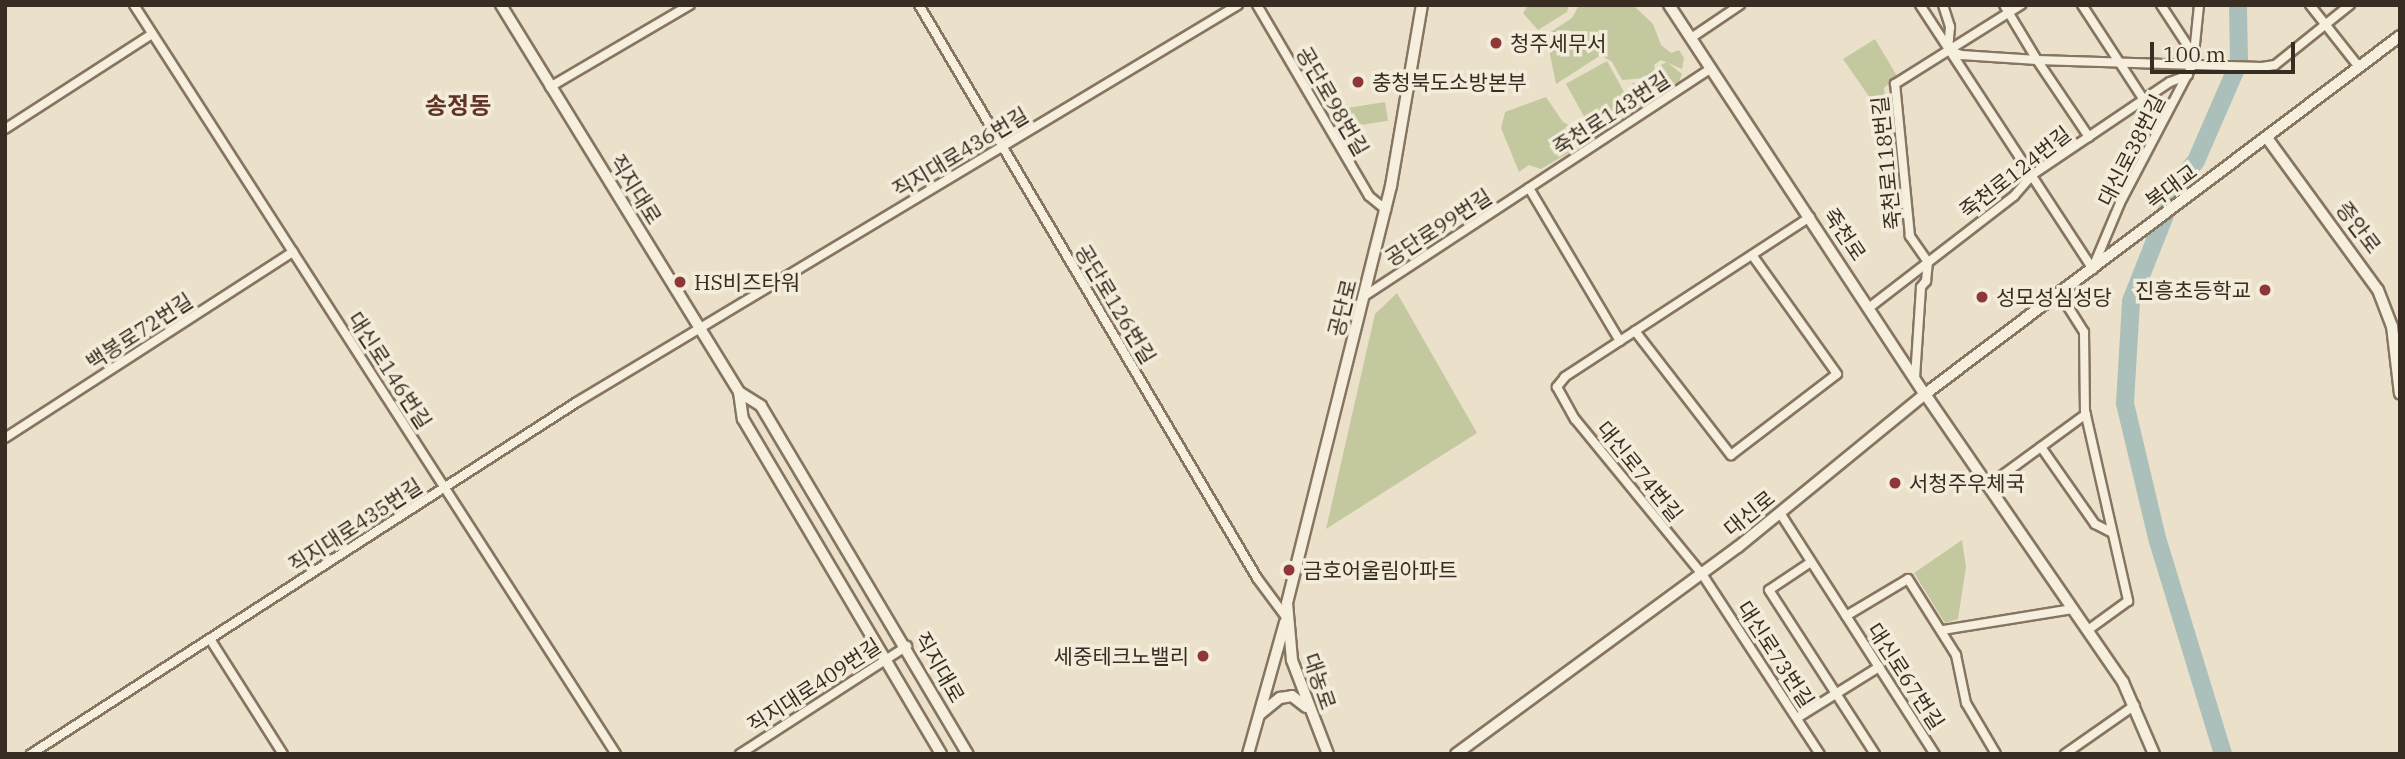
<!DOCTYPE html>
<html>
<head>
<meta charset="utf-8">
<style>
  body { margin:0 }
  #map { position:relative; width:2405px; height:759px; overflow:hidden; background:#ebe1cb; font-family:"IBM Plex Serif","Noto Sans KR",serif }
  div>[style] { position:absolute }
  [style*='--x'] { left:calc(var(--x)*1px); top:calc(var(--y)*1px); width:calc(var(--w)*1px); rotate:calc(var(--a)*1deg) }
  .green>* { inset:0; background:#c4c89f; transform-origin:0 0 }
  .river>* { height:18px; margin:-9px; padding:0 9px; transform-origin:9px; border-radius:9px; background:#abc0ba }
  .roads { filter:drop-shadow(2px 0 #867560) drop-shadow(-2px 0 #867560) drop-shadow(0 2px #867560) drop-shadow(0 -2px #867560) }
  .street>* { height:8px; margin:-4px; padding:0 4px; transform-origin:4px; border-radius:4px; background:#f6efdd }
  .secondary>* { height:10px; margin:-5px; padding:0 5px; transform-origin:5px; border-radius:5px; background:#f6efdd }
  .dots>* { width:19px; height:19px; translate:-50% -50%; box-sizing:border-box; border:4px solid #f3ecda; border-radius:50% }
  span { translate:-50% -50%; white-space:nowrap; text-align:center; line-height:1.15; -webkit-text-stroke:7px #f3ecda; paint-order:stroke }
  .poi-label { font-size:21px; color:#382d22 }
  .left { translate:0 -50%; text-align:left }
  .right { translate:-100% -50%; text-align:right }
  .street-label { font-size:21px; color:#382d22 }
  .quarter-label { font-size:24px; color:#613226; font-weight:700 }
  .frame { position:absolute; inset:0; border:7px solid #382d22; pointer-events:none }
  .scale { position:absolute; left:2150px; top:42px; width:145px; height:32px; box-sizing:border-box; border:4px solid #382d22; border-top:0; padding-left:9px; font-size:21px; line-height:24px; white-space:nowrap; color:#382d22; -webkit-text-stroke:5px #f3ecda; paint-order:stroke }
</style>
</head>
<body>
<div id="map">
  <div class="green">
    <div style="clip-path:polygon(1528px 5px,1569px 5px,1567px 12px,1538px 30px,1523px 13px)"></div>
    <div style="clip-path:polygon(1579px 5px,1633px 5px,1653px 24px,1661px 45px,1671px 53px,1679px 50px,1684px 58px,1682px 69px,1661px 60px,1654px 65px,1657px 77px,1622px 80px,1612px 62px,1601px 55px,1556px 84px,1546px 35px,1572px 18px)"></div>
    <div style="clip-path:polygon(1875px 39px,1897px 76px,1884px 88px,1891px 145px,1872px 115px,1870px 98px,1843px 59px)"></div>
    <div style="left:1607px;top:61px;width:46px;height:47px;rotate:61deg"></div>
    <div style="clip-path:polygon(1667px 62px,1682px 74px,1679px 82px,1656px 89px,1640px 106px,1619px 117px,1617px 112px,1637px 97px,1632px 83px,1660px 83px,1659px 66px)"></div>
    <div style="clip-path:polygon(1546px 97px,1563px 122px,1578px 130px,1582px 145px,1541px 169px,1529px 165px,1519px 172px,1501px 128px,1505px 112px)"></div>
    <div style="left:1385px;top:102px;width:19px;height:45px;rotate:81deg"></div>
    <div style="clip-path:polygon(1397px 293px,1477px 433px,1326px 529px,1375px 314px)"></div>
    <div style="clip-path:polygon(1962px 540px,1966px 567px,1958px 619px,1945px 623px,1914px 573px)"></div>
  </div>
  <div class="river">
    <div style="--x:2223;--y:754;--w:222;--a:-107"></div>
    <div style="--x:2158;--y:542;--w:143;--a:-103.4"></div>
    <div style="--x:2125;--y:403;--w:102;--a:-86.6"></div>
    <div style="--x:2131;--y:301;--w:130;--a:-68.4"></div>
    <div style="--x:2179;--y:180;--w:25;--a:-48"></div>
    <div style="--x:2196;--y:161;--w:108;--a:-66.5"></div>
    <div style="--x:2239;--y:62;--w:57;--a:-91"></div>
  </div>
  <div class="roads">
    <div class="street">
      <div style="--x:134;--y:5;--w:891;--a:57.24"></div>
      <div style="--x:919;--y:5;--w:665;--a:59.46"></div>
      <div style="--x:1257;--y:578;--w:49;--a:53.4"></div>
      <div style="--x:1257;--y:5;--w:221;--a:59.6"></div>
      <div style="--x:1369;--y:196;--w:22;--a:39"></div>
      <div style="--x:1920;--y:5;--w:316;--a:56.8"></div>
      <div style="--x:1943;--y:5;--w:23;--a:72"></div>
      <div style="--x:1950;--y:27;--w:23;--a:95"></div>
      <div style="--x:1948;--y:50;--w:14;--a:21"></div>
      <div style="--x:1961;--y:55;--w:76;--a:3.8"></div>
      <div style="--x:2004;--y:5;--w:64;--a:59"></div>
      <div style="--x:2082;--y:5;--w:113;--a:56.9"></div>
      <div style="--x:2161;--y:5;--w:62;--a:56.8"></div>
      <div style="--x:2310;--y:5;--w:79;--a:51.7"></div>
      <div style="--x:1691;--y:38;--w:59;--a:-34"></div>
      <div style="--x:550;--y:87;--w:162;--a:-30.4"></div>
      <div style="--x:5;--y:129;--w:175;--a:-32.9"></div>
      <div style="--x:2089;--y:137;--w:93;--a:-124"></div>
      <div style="--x:2037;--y:60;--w:225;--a:1.8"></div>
      <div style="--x:2262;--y:67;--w:13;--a:-9"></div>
      <div style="--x:2275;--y:65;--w:96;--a:-38.7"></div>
      <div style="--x:1529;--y:188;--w:178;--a:59.3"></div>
      <div style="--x:1810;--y:217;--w:293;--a:146.9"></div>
      <div style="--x:1565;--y:377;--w:13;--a:129"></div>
      <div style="--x:1557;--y:387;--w:37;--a:61"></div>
      <div style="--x:1575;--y:419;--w:200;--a:50.7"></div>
      <div style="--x:1702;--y:574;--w:215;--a:56.8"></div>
      <div style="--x:2094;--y:265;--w:67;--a:-67.2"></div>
      <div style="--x:2120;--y:203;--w:157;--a:-62.3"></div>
      <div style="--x:2193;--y:64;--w:59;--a:-84.2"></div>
      <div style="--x:2060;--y:294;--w:45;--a:57.7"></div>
      <div style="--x:2084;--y:332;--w:79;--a:89.3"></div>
      <div style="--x:2085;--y:411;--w:195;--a:77.2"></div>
      <div style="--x:2128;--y:601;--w:49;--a:144.1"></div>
      <div style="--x:1366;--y:295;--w:413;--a:-33.3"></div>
      <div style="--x:1870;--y:307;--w:182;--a:-37.6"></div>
      <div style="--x:2014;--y:196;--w:28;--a:-49"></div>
      <div style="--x:2032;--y:175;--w:166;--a:-34"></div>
      <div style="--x:2170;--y:82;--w:19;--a:-21"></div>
      <div style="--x:1635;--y:331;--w:157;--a:52.3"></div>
      <div style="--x:1731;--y:455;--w:133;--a:-37.4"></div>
      <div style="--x:1837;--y:374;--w:146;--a:-125.5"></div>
      <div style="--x:1915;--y:378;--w:91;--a:-86.2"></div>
      <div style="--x:1921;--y:287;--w:8;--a:-50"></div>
      <div style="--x:1926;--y:281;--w:19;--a:-84"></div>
      <div style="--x:1928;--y:262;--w:32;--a:-125"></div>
      <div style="--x:1910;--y:236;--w:153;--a:-95.6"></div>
      <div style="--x:1895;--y:84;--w:149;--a:-32.1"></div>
      <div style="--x:5;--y:438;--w:343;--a:-32.9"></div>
      <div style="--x:2041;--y:447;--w:94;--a:55"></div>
      <div style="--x:2095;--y:524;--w:18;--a:27"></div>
      <div style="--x:1989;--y:485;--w:120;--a:-36.2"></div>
      <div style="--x:1780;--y:513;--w:287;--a:57.3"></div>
      <div style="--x:1811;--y:562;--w:50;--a:146.3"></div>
      <div style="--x:1769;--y:590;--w:195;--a:57.1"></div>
      <div style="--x:1846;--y:616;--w:72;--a:-30.8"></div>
      <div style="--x:1908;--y:579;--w:90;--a:57.7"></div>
      <div style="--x:1956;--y:655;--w:49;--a:78.2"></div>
      <div style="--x:1966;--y:703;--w:59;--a:59.5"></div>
      <div style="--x:1943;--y:630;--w:132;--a:-9.2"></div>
      <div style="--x:210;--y:639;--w:136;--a:57.6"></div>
      <div style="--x:1797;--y:718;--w:97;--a:-31.9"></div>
      <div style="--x:31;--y:754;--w:650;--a:-32.81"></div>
      <div style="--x:577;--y:402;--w:771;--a:-30.99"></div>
      <div style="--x:740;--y:754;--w:199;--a:-32.9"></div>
      <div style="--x:2065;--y:754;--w:85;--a:-35"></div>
    </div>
    <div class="secondary">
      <div style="--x:501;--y:5;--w:454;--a:58.4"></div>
      <div style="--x:739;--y:392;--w:27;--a:82"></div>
      <div style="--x:743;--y:419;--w:389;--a:59.4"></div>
      <div style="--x:1669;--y:5;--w:466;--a:56.7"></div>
      <div style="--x:1925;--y:394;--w:349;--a:55.5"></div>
      <div style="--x:2123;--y:682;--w:78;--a:66.7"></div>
      <div style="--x:2267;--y:138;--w:188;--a:53.9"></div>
      <div style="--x:2378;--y:290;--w:39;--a:69"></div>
      <div style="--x:2392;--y:326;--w:68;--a:83.3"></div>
      <div style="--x:739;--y:392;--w:26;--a:32"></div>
      <div style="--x:761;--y:406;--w:405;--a:59.3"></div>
      <div style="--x:1260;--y:714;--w:26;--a:-39"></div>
      <div style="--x:1280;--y:698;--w:12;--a:-9"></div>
      <div style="--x:1292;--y:696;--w:18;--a:38"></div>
      <div style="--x:1248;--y:754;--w:137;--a:-74.3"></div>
      <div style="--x:1328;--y:754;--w:101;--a:-111"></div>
      <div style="--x:1292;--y:660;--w:57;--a:-95"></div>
      <div style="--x:1287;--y:603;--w:430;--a:-76"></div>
      <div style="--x:1391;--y:186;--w:184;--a:-80.3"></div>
      <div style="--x:1456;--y:754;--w:350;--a:-36.3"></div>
      <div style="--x:1738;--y:547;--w:242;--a:-39.3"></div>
      <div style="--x:1925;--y:394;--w:595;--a:-37"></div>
    </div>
  </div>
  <div class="dots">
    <div style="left:1496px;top:43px;background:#8f3637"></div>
    <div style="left:1358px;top:82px;background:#8f3637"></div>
    <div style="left:680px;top:282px;background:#8f3637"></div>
    <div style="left:2265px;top:290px;background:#8f3637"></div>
    <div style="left:1982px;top:297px;background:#8f3637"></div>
    <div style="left:1895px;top:483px;background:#8f3637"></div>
    <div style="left:1289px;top:570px;background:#8f3637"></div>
    <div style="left:1203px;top:656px;background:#8f3637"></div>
  </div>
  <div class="poi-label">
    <span class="left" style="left:1510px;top:43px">청주세무서</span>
    <span class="left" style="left:1372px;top:82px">충청북도소방본부</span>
    <span class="left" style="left:694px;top:282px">HS비즈타워</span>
    <span class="right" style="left:2251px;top:290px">진흥초등학교</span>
    <span class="left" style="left:1996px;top:297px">성모성심성당</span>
    <span class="left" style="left:1909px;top:483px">서청주우체국</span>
    <span class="left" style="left:1303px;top:570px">금호어울림아파트</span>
    <span class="right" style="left:1189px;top:656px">세중테크노밸리</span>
  </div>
  <div class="street-label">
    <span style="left:1333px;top:101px;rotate:60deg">공단로98번길</span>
    <span style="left:1611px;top:113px;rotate:-33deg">죽천로143번길</span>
    <span style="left:2131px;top:150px;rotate:-63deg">대신로38번길</span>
    <span style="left:960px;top:152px;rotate:-31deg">직지대로436번길</span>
    <span style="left:1886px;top:163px;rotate:-96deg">죽천로118번길</span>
    <span style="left:2015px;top:172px;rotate:-38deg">죽천로124번길</span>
    <span style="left:2171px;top:186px;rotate:-37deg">복대교</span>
    <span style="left:636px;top:189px;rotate:58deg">직지대로</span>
    <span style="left:1438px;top:227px;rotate:-33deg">공단로99번길</span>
    <span style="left:2359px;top:227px;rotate:53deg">증안로</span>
    <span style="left:1845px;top:234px;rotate:56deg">죽천로</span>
    <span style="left:1116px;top:304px;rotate:59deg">공단로126번길</span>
    <span style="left:1342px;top:308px;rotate:-76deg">공단로</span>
    <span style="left:139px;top:331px;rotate:-33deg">백봉로72번길</span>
    <span style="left:390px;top:370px;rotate:57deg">대신로146번길</span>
    <span style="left:1640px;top:471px;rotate:51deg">대신로74번길</span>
    <span style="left:1749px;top:513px;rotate:-39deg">대신로</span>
    <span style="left:355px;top:525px;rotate:-33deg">직지대로435번길</span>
    <span style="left:1776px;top:654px;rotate:57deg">대신로73번길</span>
    <span style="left:940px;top:667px;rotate:60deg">직지대로</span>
    <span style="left:1906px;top:676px;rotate:57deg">대신로67번길</span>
    <span style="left:1320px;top:681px;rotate:71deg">대농로</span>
    <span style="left:814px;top:685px;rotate:-33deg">직지대로409번길</span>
  </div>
  <div class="quarter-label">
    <span style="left:458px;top:106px">송정동</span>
  </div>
  <div class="frame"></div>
  <div class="scale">100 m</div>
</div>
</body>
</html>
